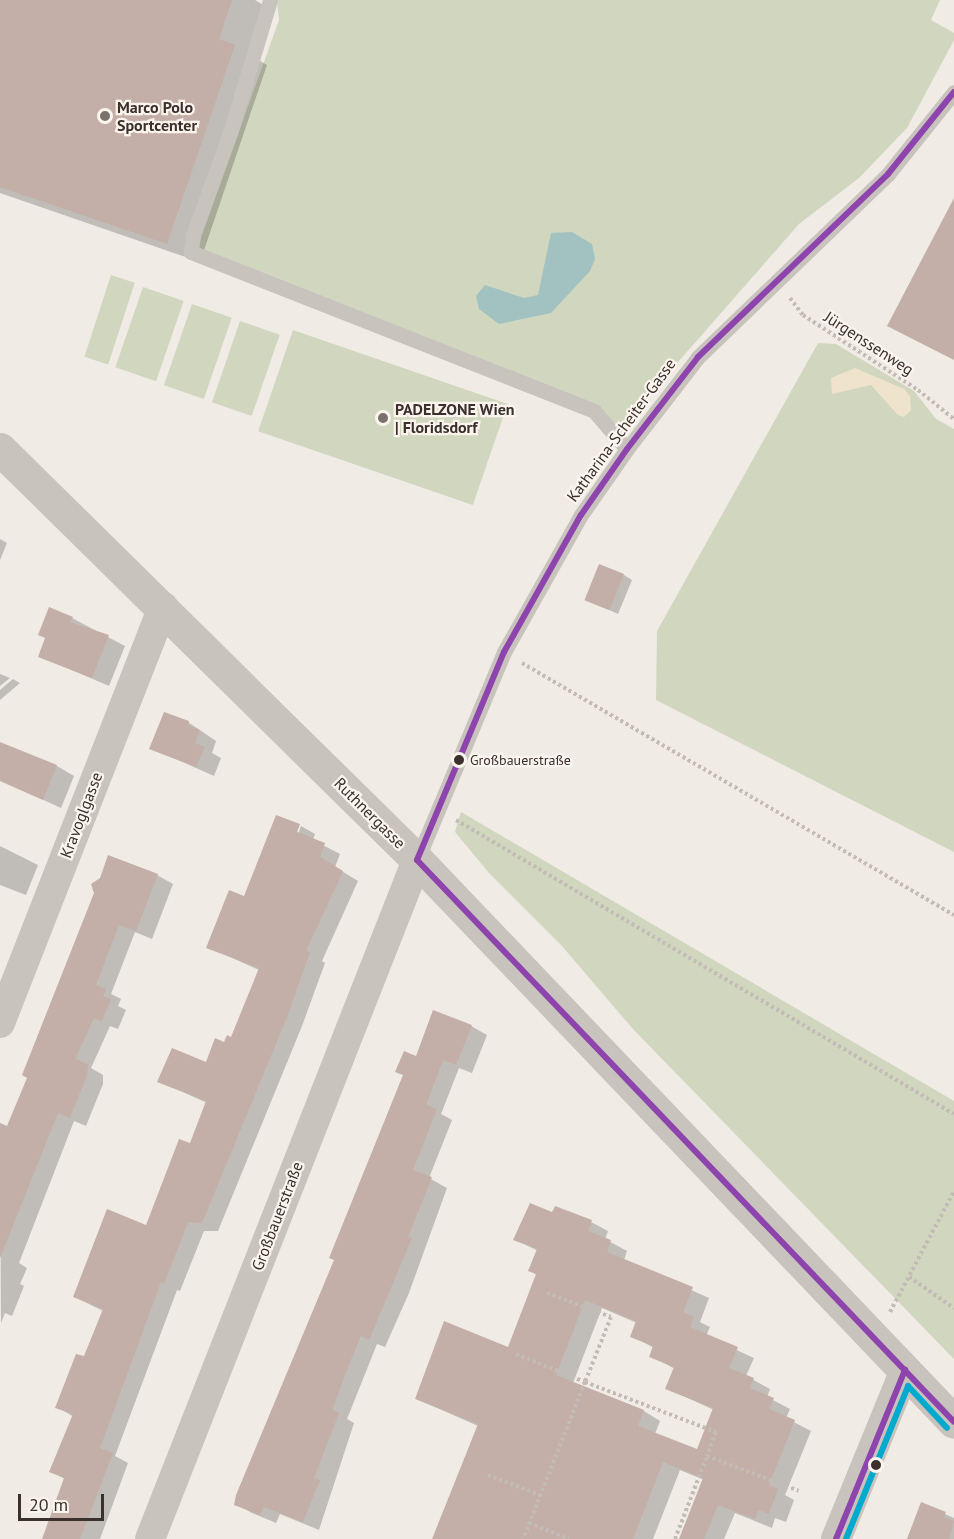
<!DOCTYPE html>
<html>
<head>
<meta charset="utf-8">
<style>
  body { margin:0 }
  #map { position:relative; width:954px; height:1539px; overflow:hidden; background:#f0ebe5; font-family:"PT Sans",sans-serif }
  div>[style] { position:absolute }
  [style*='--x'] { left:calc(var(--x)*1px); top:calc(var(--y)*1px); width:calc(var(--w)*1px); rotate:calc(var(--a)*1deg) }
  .green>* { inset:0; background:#d1d6bf; transform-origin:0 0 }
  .sand>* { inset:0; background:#efe3cc }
  .water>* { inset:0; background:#a1c2c1 }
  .shadow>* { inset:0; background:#0003 }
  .building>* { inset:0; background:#c3afa7; transform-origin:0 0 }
  .path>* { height:4px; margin-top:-2px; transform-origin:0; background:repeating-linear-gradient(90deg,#c2bbb6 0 3px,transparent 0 6px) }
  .service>* { height:15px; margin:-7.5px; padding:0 7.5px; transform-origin:7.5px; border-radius:7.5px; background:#c9c3be }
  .minor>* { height:30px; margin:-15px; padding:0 15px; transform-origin:15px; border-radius:15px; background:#c9c3be }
  .tertiary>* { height:33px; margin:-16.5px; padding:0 16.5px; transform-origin:16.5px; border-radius:16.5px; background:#c9c3be }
  .bus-1>* { height:6px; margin:-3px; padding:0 3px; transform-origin:3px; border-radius:3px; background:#8e44ad }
  .bus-2>* { height:6px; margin:-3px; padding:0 3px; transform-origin:3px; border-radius:3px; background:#00a9ce }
  .dots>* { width:16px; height:16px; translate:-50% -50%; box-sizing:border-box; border:3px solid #fbf5ee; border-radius:50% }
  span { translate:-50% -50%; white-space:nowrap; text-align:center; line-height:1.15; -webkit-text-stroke:4.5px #fbf5ee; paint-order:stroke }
  .bus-label { font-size:14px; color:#3b302b }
  .left { translate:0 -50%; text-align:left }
  .poi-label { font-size:16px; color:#3b302b; font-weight:700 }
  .street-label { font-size:16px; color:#3b302b }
  .scale { position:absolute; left:18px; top:1494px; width:86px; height:27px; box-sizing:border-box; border:3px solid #3b302b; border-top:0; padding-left:8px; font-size:18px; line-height:21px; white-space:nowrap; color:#3b302b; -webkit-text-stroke:4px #fbf5ee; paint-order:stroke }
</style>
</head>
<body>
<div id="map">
  <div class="green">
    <div style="clip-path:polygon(277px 0,940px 0,931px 20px,954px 33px,954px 40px,907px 128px,859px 178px,799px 224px,622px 426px,195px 254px,279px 20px)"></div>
    <div style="left:111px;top:275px;width:25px;height:86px;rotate:18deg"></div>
    <div style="left:143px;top:287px;width:43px;height:85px;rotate:19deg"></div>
    <div style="left:192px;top:304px;width:42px;height:86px;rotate:19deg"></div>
    <div style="left:240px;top:321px;width:42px;height:86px;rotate:19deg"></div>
    <div style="left:293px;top:330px;width:227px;height:107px;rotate:19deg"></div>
    <div style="clip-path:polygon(818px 343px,836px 344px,914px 391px,936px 419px,954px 429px,954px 852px,656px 700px,657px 631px)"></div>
    <div style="clip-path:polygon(461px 812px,954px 1101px,954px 1359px,632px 1028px,562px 946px,489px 873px,455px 832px)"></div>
  </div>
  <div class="sand">
    <div style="clip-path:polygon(855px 368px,904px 389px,910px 396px,911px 410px,904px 417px,898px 415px,871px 385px,832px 394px,831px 378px)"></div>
  </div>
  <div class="water">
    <div style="clip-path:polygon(572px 232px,592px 244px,595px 259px,590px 271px,551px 313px,499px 324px,479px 309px,476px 296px,485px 285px,524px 298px,538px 295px,551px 233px)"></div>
  </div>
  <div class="shadow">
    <div style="clip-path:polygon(0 0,255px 0,268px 8px,252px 56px,267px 65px,200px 262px,0 193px)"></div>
    <div style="clip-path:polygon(0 539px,7px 543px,0 560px)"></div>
    <div style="clip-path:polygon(624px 575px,632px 580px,618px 614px,587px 600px)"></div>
    <div style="clip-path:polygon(72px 618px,125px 646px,109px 686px,39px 656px,46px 638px)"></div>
    <div style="clip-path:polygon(0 674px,10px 678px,0 686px)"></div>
    <div style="clip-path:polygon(13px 679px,20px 683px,0 700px,0 690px)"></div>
    <div style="clip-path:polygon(188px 722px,216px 741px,212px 753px,221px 758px,214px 776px,151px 748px)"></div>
    <div style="clip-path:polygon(57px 766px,74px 776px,61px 808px,11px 785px)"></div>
    <div style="clip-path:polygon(298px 825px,296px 840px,301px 826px,315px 834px,313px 840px,340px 854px,335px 867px,358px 881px,322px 961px,325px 963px,302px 1026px,218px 1231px,204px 1231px,180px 1291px,177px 1290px,115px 1456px,128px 1463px,100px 1539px,43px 1539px,65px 1479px,51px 1471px,74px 1417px,57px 1407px,85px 1358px,103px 1311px,75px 1297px,147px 1226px,191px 1145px,207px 1103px,159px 1081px,207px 1064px,232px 1039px,259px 970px,208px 947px)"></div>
    <div style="clip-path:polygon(0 846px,38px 865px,26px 895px,0 885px)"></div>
    <div style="clip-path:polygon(157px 875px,173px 884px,152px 939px,135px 932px,111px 994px,121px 999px,118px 1006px,126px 1010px,118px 1029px,110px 1026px,91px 1068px,103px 1075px,103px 1084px,86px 1126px,74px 1121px,19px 1263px,27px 1268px,20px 1284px,24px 1286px,12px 1316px,5px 1313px,1px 1323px,0 1132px,8px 1128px,29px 1078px,95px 893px)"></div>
    <div style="clip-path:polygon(471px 1026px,487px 1035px,472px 1073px,459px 1068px,441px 1114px,452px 1120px,429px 1178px,447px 1188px,409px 1293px,385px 1347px,377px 1344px,347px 1419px,354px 1423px,319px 1530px,280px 1514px,276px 1523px,252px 1513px,236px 1504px,417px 1058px)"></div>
    <div style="clip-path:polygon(evenodd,553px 1214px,591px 1222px,608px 1231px,605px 1239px,627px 1251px,624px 1260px,709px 1298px,700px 1322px,710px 1327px,706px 1336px,754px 1358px,746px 1376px,770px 1389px,767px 1397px,790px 1409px,786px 1418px,811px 1431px,785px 1495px,794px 1500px,786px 1522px,775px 1518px,772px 1528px,735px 1513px,724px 1539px,681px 1539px,704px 1480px,680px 1470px,653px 1539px,434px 1539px,478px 1426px,417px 1399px,509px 1349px,537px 1275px,529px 1270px,538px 1251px,515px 1239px,553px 1214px,602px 1308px,637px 1323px,632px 1336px,654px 1348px,651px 1356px,675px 1369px,666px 1388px,714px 1410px,697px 1451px,655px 1434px,660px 1421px,644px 1411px,573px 1383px,602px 1308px)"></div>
    <div style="clip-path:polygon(922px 1504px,954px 1518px,954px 1539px,907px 1539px)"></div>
  </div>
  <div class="building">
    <div style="clip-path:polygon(0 0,232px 0,219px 39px,235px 45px,167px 244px,0 187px)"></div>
    <div style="clip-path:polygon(954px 198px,954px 360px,887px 326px)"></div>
    <div style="left:599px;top:564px;width:27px;height:39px;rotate:22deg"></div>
    <div style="clip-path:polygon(49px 607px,73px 617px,70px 622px,109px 635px,92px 678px,38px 657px,45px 638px,38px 635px)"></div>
    <div style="clip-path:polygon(164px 712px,189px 721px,188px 725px,200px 730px,195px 743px,205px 747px,196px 767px,149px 749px)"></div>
    <div style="clip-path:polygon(0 742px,57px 765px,43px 800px,0 781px)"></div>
    <div style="clip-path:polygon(276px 815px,300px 824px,297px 832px,325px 843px,320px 857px,343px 871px,306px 951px,310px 952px,287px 1017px,202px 1223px,188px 1222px,164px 1284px,161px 1282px,100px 1448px,113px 1453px,80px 1539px,42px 1539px,64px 1478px,49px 1472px,73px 1414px,55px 1408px,76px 1354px,84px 1356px,103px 1309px,73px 1297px,107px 1209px,146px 1225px,179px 1139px,190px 1143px,206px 1101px,157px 1082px,172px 1048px,206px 1062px,215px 1038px,224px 1042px,227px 1035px,231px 1037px,259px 968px,206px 948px,229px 890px,244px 896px)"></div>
    <div style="clip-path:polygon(108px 855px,158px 874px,136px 931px,119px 925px,96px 985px,106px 989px,103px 996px,111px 999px,102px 1021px,94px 1018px,75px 1059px,88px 1064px,87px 1075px,70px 1118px,58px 1113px,0 1258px,0 1123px,7px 1126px,27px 1078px,22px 1075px,94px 893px,91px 884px,100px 878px)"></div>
    <div style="clip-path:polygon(433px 1010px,472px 1025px,456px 1065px,443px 1060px,426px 1105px,437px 1109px,413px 1170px,432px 1177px,408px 1237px,412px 1238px,369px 1340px,361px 1336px,350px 1362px,332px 1410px,339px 1413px,314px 1478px,320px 1480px,303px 1522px,264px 1507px,260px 1515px,234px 1505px,236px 1495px,334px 1260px,329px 1258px,403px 1075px,395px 1072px,404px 1051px,416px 1056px)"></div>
    <div style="clip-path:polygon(evenodd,530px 1203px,552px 1212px,555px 1206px,592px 1220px,588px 1231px,611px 1240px,607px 1252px,693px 1287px,683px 1312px,694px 1317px,690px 1327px,738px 1347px,729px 1368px,754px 1378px,750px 1388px,774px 1398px,769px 1409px,795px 1420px,769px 1485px,778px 1489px,769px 1514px,758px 1510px,755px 1519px,718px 1505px,704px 1539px,679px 1539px,703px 1478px,663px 1462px,633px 1539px,432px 1539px,478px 1424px,415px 1399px,444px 1321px,508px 1347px,536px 1274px,528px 1271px,537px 1249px,513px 1240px,530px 1203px,585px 1300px,636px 1321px,630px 1337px,653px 1346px,649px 1357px,674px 1367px,665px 1389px,713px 1408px,697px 1449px,638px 1426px,644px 1410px,556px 1375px,585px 1300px)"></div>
    <div style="clip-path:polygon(921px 1502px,946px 1512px,944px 1517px,954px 1521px,949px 1539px,907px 1539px)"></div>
  </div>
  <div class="path">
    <div style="--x:790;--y:298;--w:21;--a:53"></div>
    <div style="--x:803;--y:315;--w:137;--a:33.1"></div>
    <div style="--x:918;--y:390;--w:46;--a:38.9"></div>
    <div style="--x:522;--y:663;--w:500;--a:30.26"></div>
    <div style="--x:456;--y:820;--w:578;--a:30.56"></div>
    <div style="--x:909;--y:1277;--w:55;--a:34.6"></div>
    <div style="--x:547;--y:1293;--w:68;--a:20.6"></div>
    <div style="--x:611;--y:1317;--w:70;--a:111.8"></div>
    <div style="--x:585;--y:1382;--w:140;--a:20.9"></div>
    <div style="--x:716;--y:1432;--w:26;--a:111"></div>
    <div style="--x:707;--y:1456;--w:98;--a:20.8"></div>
    <div style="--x:890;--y:1312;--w:137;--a:-62.1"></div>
    <div style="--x:516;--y:1354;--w:74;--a:22.1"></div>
    <div style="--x:585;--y:1382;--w:169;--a:111.5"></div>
    <div style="--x:488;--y:1475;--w:56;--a:21"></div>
    <div style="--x:529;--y:1523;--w:43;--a:21.8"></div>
    <div style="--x:675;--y:1539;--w:89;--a:-68.9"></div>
  </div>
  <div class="service">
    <div style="--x:270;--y:0;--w:139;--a:106.7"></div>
    <div style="--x:230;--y:133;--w:109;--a:109.9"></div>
    <div style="--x:193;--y:235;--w:17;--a:97"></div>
    <div style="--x:191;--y:252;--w:433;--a:21.5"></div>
    <div style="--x:594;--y:411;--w:50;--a:49"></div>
    <div style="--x:417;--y:860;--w:225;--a:-67.3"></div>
    <div style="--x:504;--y:652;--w:157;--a:-60.7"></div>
    <div style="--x:581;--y:515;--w:80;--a:-55.1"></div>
    <div style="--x:627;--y:449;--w:116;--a:-52.3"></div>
    <div style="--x:698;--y:357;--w:264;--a:-43.9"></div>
    <div style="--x:888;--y:174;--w:105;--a:-51.2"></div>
  </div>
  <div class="minor">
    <div style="--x:0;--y:1023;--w:447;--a:-68.6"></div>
    <div style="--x:150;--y:1539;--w:730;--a:-68.53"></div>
    <div style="--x:836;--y:1539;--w:183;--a:-67.8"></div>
  </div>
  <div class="tertiary">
    <div style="--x:0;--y:449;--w:585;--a:44.58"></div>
    <div style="--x:417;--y:860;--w:777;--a:46.3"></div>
  </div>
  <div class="bus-1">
    <div style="--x:417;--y:860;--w:225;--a:-67.3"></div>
    <div style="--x:504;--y:652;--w:157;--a:-60.7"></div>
    <div style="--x:581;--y:515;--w:80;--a:-55.1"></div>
    <div style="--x:627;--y:449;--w:116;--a:-52.3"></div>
    <div style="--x:698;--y:357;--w:264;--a:-43.9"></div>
    <div style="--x:888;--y:174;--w:105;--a:-51.2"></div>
    <div style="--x:417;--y:860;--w:777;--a:46.3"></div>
    <div style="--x:836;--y:1539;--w:183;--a:-67.8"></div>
  </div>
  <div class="bus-2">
    <div style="--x:846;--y:1539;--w:165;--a:-67.9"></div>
    <div style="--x:908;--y:1386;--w:57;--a:47.1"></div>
  </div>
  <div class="dots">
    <div style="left:105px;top:116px;background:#7a716c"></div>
    <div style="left:383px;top:418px;background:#7a716c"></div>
    <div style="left:459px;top:760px;background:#3b302b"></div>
    <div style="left:876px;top:1465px;background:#3b302b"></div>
  </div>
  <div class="bus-label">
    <span class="left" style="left:470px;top:760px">Großbauerstraße</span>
  </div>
  <div class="poi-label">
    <span class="left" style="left:117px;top:116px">Marco Polo<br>Sportcenter</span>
    <span class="left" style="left:395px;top:418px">PADELZONE Wien<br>| Floridsdorf</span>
  </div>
  <div class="street-label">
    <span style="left:869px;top:343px;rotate:33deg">Jürgenssenweg</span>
    <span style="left:621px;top:430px;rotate:-54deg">Katharina-Scheiter-Gasse</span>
    <span style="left:370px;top:813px;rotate:45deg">Ruthnergasse</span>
    <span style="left:81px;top:815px;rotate:-69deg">Kravoglgasse</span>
    <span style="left:277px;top:1216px;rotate:-69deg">Großbauerstraße</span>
  </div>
  <div class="scale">20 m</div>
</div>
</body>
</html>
